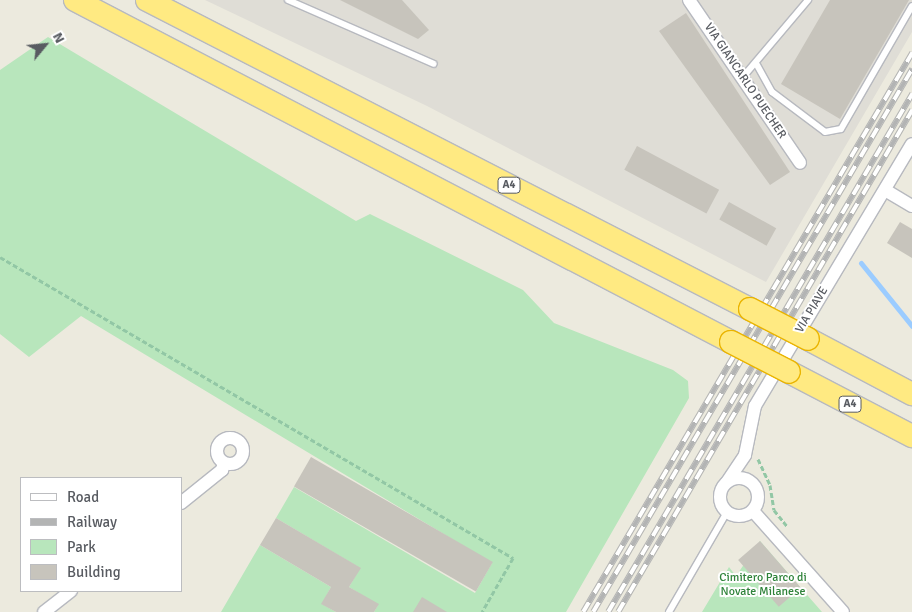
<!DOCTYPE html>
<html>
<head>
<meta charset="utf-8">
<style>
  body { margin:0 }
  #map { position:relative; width:912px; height:612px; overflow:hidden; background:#eceade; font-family:Signika,sans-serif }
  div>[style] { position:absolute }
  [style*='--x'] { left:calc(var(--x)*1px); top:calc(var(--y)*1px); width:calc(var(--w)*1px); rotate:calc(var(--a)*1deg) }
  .industrial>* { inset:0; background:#dfddd6 }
  .green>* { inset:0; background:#b8e6bc }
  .stream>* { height:5px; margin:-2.5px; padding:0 2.5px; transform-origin:2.5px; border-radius:2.5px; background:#9bccff }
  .building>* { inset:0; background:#c7c4bc; transform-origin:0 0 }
  .path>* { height:3px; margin-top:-1.5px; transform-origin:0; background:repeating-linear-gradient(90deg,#92c7a5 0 5px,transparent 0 7.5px) }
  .roads { filter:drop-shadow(1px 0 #b7b9bf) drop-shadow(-1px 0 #b7b9bf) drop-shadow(0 1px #b7b9bf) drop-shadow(0 -1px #b7b9bf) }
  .service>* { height:6px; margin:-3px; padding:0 3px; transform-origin:3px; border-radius:3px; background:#fff }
  .minor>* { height:12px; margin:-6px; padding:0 6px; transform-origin:6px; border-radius:6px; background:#fff }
  .minor>.ring { margin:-6px; padding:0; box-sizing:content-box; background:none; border:12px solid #fff; border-radius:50% }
  .motorway>* { height:22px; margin:-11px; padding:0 11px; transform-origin:11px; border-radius:11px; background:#ffea82 }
  .rail>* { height:5.5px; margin-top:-2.75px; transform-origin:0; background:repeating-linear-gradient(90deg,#fff 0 11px,#b3b4b4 0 22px); box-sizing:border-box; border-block:1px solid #b3b4b4 }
  .bridges { filter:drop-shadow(1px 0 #eab400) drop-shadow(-1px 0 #eab400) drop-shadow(0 1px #eab400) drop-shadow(0 -1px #eab400) }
  .motorway-bridge>* { height:22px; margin:-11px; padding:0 11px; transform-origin:11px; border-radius:11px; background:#ffea82 }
  span { translate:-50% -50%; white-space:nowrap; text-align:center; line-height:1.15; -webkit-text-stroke:4px #fff; paint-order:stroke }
  .shield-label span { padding:1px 4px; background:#fff; border:1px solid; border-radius:4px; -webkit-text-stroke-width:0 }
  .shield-label { font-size:11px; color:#585b61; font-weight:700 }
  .street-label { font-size:12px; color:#585b61 }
  .park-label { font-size:12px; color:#2e8239 }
  .legend { position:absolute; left:20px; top:477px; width:162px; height:115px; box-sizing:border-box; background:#fff; border:1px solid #bcbdc0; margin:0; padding:6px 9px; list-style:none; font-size:15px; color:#585b61 }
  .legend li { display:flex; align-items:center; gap:10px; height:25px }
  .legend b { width:25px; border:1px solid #bcbdc0 }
  .north { position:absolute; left:20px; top:20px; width:50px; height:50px; -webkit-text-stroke:4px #fff; paint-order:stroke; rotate:62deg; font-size:14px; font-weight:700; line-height:20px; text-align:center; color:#585b61 }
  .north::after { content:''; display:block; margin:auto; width:18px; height:22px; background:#585b61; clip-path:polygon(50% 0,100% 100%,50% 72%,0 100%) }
</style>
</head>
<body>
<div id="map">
  <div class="industrial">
    <div style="clip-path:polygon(205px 0,912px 0,912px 32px,766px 282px,427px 106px)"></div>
  </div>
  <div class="green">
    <div style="clip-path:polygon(48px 37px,356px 221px,370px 214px,523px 290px,554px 323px,673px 370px,688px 381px,689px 398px,566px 612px,374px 612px,378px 605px,349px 587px,360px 568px,276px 518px,294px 487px,475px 593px,492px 563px,81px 316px,29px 357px,0 334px,0 70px)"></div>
    <div style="clip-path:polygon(760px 541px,822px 612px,702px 612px,729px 567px,736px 576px)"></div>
    <div style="clip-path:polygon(260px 545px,331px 587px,322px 604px,336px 612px,221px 612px)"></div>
  </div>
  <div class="stream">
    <div style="--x:861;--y:263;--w:81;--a:51"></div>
  </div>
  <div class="building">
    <div style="clip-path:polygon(340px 0,402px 0,429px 30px,418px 39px)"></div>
    <div style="clip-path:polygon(830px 0,909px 0,840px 119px,781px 84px)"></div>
    <div style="clip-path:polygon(686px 13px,790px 172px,770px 185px,659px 31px)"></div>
    <div style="left:637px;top:146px;width:93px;height:27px;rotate:28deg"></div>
    <div style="left:729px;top:202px;width:54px;height:20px;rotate:29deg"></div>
    <div style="clip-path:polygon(900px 222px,912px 229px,912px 258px,887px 243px)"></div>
    <div style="left:311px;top:457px;width:210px;height:34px;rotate:30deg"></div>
    <div style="clip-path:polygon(276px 518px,361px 568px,349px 587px,379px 604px,374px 612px,336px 612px,321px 604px,331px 587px,260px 545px)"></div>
    <div style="left:760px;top:541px;width:62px;height:29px;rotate:49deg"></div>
    <div style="clip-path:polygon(422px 597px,447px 612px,413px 612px)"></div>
  </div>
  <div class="path">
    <div style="--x:0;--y:257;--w:595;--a:30.4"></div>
    <div style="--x:513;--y:558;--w:62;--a:119.9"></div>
    <div style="--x:758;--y:459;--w:29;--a:65"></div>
    <div style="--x:770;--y:485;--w:25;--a:81"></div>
    <div style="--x:774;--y:510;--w:22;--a:51"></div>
  </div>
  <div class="roads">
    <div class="service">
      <div style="--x:288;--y:0;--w:159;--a:23.7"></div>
      <div style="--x:757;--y:65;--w:31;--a:61"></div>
      <div style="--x:772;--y:92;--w:66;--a:37"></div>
      <div style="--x:825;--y:132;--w:16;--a:-11"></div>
      <div style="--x:841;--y:129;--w:142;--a:-60"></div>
      <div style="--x:743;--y:77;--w:101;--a:-49.8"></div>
      <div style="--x:669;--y:612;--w:116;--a:-59.9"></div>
    </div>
    <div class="minor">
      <div style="--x:689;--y:0;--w:197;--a:55.7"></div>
      <div style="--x:885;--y:190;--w:31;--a:31"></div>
      <div class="ring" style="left:217px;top:438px;width:14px;height:14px"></div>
      <div class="ring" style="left:720px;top:478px;width:26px;height:26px"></div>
      <div style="--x:727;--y:482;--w:32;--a:-56"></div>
      <div style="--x:745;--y:455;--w:50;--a:-78.5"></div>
      <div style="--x:755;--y:406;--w:305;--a:-59.1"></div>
      <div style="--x:181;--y:503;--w:53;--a:-38.8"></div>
      <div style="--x:222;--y:470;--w:7;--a:-74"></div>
      <div style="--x:753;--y:511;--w:135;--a:48.3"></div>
      <div style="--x:44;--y:612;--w:34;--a:-38"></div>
    </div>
    <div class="motorway">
      <div style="--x:75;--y:0;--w:740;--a:27.53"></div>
      <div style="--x:147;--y:0;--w:678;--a:27.13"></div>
      <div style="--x:808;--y:339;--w:118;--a:27.9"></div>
      <div style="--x:789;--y:372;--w:139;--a:27.5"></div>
    </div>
  </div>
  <div class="rail">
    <div style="--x:583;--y:612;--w:649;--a:-59.52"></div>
    <div style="--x:593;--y:612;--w:630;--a:-59.57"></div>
    <div style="--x:608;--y:612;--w:601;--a:-59.59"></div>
    <div style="--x:618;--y:612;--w:582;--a:-59.64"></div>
  </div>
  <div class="bridges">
    <div class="motorway-bridge">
      <div style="--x:750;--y:309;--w:65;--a:27.3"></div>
      <div style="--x:731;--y:342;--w:65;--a:27.3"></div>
    </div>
  </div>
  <div class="shield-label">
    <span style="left:509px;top:185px">A4</span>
    <span style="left:850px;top:404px">A4</span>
  </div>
  <div class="street-label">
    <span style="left:745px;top:81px;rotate:56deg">VIA GIANCARLO PUECHER</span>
    <span style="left:812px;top:310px;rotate:-59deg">VIA PIAVE</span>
  </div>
  <div class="park-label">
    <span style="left:763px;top:585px">Cimitero Parco di<br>Novate Milanese</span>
  </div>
  <ul class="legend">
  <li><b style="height:6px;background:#fff"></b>Road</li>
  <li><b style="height:6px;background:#b3b4b4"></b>Railway</li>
  <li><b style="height:14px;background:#b8e6bc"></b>Park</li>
  <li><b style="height:14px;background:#c7c4bc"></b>Building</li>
  </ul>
  <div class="north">N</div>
</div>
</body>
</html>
